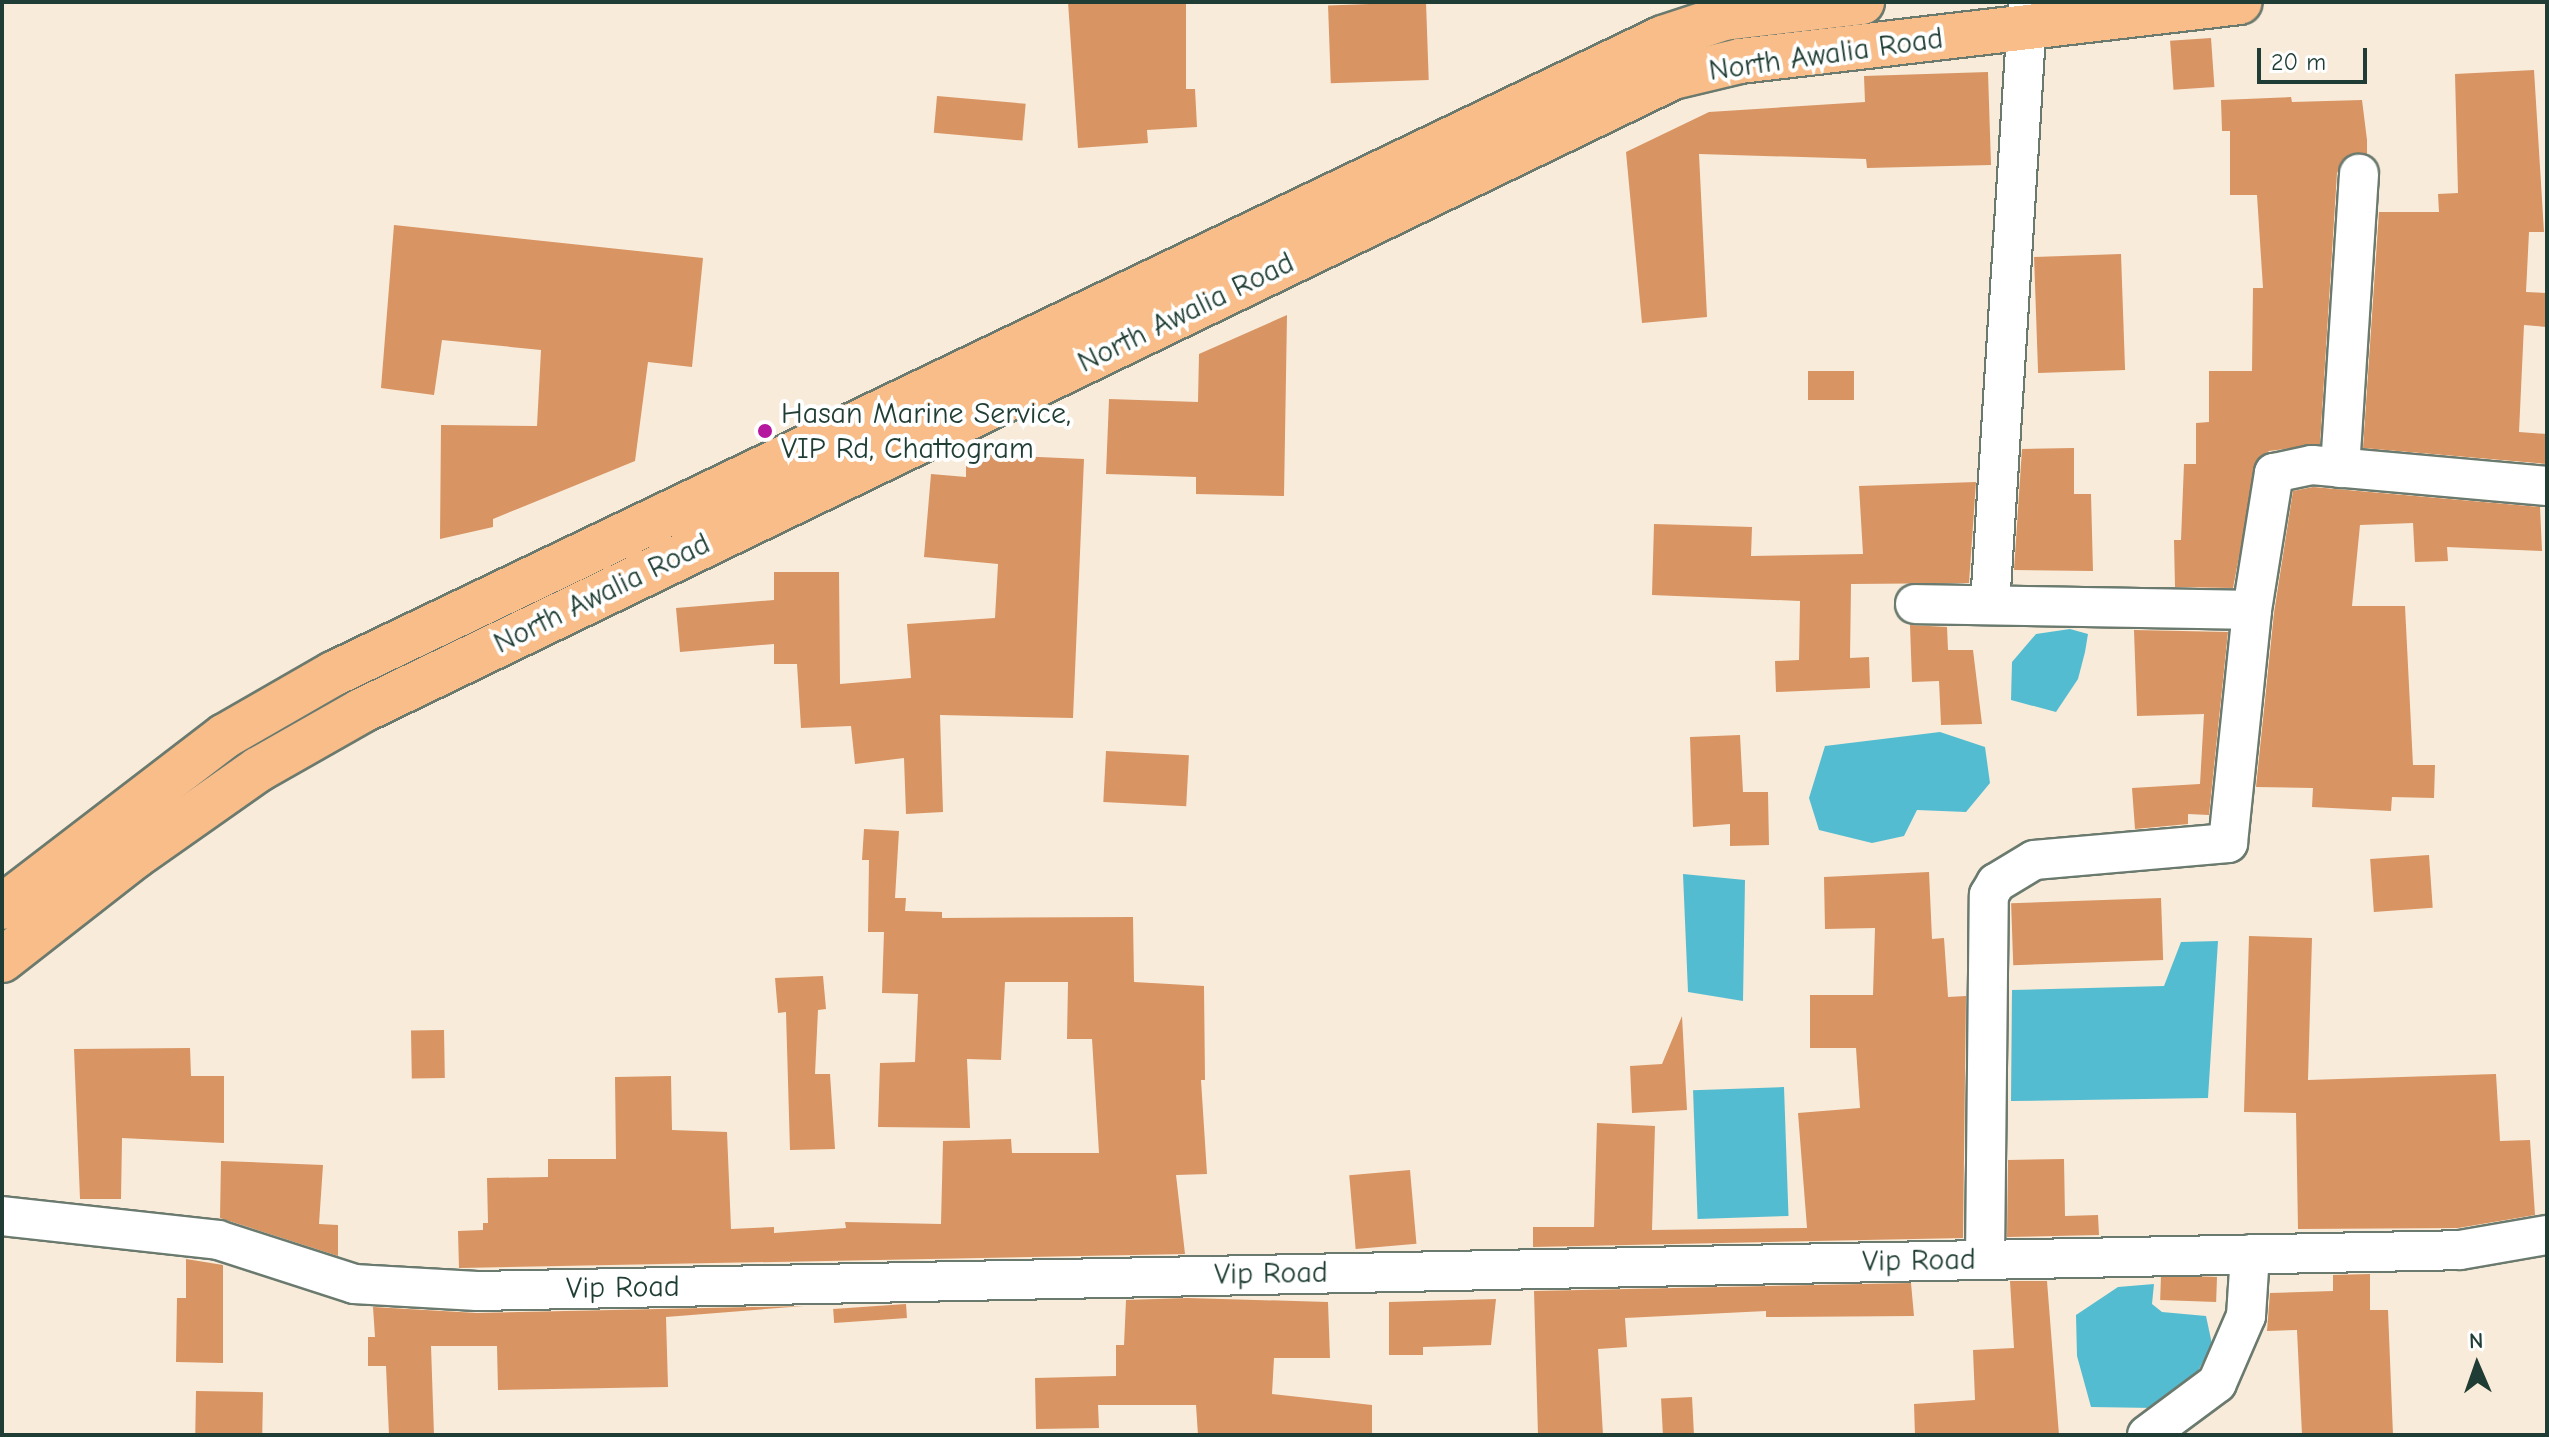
<!DOCTYPE html>
<html>
<head>
<meta charset="utf-8">
<style>
  body { margin:0 }
  #map { position:relative; width:2549px; height:1437px; overflow:hidden; background:#f8ebd9; font-family:"Comic Neue",sans-serif }
  div>[style] { position:absolute }
  [style*='--x'] { left:calc(var(--x)*1px); top:calc(var(--y)*1px); width:calc(var(--w)*1px); rotate:calc(var(--a)*1deg) }
  .water>* { inset:0; background:#54bcd1; transform-origin:0 0 }
  .building>* { inset:0; background:#d89463; transform-origin:0 0 }
  .roads { filter:drop-shadow(2px 0 #6b7a6e) drop-shadow(-2px 0 #6b7a6e) drop-shadow(0 2px #6b7a6e) drop-shadow(0 -2px #6b7a6e) }
  .minor>* { height:38px; margin:-19px; padding:0 19px; transform-origin:19px; border-radius:19px; background:#fff }
  .primary>* { height:44px; margin:-22px; padding:0 22px; transform-origin:22px; border-radius:22px; background:#f8bd89 }
  .dots>* { width:22px; height:22px; translate:-50% -50%; box-sizing:border-box; border:4px solid #fff; border-radius:50% }
  span { translate:-50% -50%; white-space:nowrap; text-align:center; line-height:1.15; -webkit-text-stroke:8px #fff; paint-order:stroke }
  .street-label { font-size:30px; color:#1f3d34 }
  .poi-label { font-size:30px; color:#1f3d34 }
  .left { translate:0 -50%; text-align:left }
  .frame { position:absolute; inset:0; border:4px solid #1f3d34; pointer-events:none }
  .north { position:absolute; left:2437px; top:1325px; width:80px; height:80px; -webkit-text-stroke:6px #fff; paint-order:stroke; rotate:358deg; font-size:22px; font-weight:700; line-height:32px; text-align:center; color:#1f3d34 }
  .north::after { content:''; display:block; margin:auto; width:28px; height:36px; background:#1f3d34; clip-path:polygon(50% 0,100% 100%,50% 72%,0 100%) }
  .scale { position:absolute; left:2257px; top:48px; width:110px; height:36px; box-sizing:border-box; border:4px solid #1f3d34; border-top:0; padding-left:10px; font-size:24px; line-height:28px; white-space:nowrap; color:#1f3d34; -webkit-text-stroke:6px #fff; paint-order:stroke }
</style>
</head>
<body>
<div id="map">
  <div class="water">
    <div style="clip-path:polygon(2070px 629px,2088px 634px,2085px 652px,2078px 679px,2056px 712px,2011px 700px,2012px 662px,2036px 634px)"></div>
    <div style="clip-path:polygon(1940px 732px,1985px 747px,1990px 783px,1966px 812px,1917px 810px,1904px 836px,1872px 843px,1819px 830px,1809px 798px,1825px 746px)"></div>
    <div style="clip-path:polygon(1683px 874px,1745px 880px,1743px 1001px,1688px 992px)"></div>
    <div style="clip-path:polygon(2218px 941px,2208px 1098px,2011px 1101px,2012px 990px,2164px 986px,2181px 942px)"></div>
    <div style="left:1784px;top:1087px;width:129px;height:91px;rotate:88deg"></div>
    <div style="clip-path:polygon(2154px 1284px,2152px 1304px,2162px 1312px,2206px 1316px,2212px 1344px,2192px 1383px,2154px 1408px,2091px 1407px,2077px 1356px,2076px 1315px,2118px 1287px)"></div>
  </div>
  <div class="building">
    <div style="clip-path:polygon(1068px 2px,1186px 2px,1186px 89px,1195px 89px,1197px 127px,1147px 130px,1148px 143px,1078px 148px)"></div>
    <div style="left:1426px;top:2px;width:78px;height:98px;rotate:88deg"></div>
    <div style="left:2211px;top:38px;width:49px;height:41px;rotate:86deg"></div>
    <div style="clip-path:polygon(2534px 70px,2544px 232px,2529px 232px,2526px 292px,2547px 293px,2547px 327px,2524px 325px,2519px 432px,2547px 434px,2547px 464px,2363px 448px,2379px 212px,2439px 212px,2438px 194px,2458px 193px,2455px 74px)"></div>
    <div style="clip-path:polygon(1988px 72px,1991px 165px,1867px 168px,1866px 159px,1699px 154px,1707px 317px,1642px 323px,1626px 152px,1709px 112px,1865px 102px,1864px 76px)"></div>
    <div style="left:937px;top:96px;width:89px;height:37px;rotate:5deg"></div>
    <div style="clip-path:polygon(2291px 97px,2292px 102px,2362px 100px,2367px 140px,2367px 154px,2349px 155px,2337px 173px,2320px 444px,2269px 451px,2258px 459px,2233px 588px,2175px 587px,2174px 540px,2181px 540px,2184px 464px,2196px 464px,2196px 423px,2209px 422px,2209px 371px,2252px 371px,2253px 288px,2263px 288px,2257px 195px,2230px 195px,2230px 131px,2222px 131px,2221px 100px)"></div>
    <div style="clip-path:polygon(394px 225px,703px 258px,692px 367px,648px 362px,635px 461px,493px 519px,493px 527px,440px 539px,441px 425px,537px 426px,541px 350px,442px 340px,434px 395px,381px 388px)"></div>
    <div style="left:2121px;top:254px;width:116px;height:87px;rotate:88deg"></div>
    <div style="clip-path:polygon(1287px 315px,1284px 496px,1196px 494px,1196px 477px,1106px 474px,1109px 399px,1198px 402px,1199px 354px)"></div>
    <div style="left:1808px;top:371px;width:46px;height:29px"></div>
    <div style="clip-path:polygon(2074px 448px,2074px 494px,2091px 494px,2093px 571px,2014px 570px,2022px 449px)"></div>
    <div style="clip-path:polygon(966px 454px,1084px 459px,1073px 718px,940px 715px,943px 812px,906px 814px,904px 758px,855px 764px,851px 726px,801px 728px,797px 664px,774px 664px,774px 644px,680px 652px,676px 608px,774px 600px,774px 572px,839px 572px,840px 684px,911px 678px,907px 624px,995px 618px,998px 564px,924px 557px,931px 474px,966px 477px)"></div>
    <div style="clip-path:polygon(1976px 482px,1969px 583px,1851px 584px,1850px 658px,1869px 657px,1870px 688px,1776px 692px,1775px 661px,1799px 660px,1800px 601px,1652px 595px,1654px 524px,1752px 527px,1751px 556px,1863px 554px,1859px 486px)"></div>
    <div style="clip-path:polygon(2313px 487px,2540px 507px,2542px 551px,2447px 547px,2448px 561px,2415px 562px,2413px 523px,2360px 525px,2352px 606px,2405px 606px,2413px 765px,2435px 765px,2434px 798px,2392px 797px,2391px 811px,2312px 807px,2313px 788px,2256px 787px,2274px 613px,2293px 491px)"></div>
    <div style="clip-path:polygon(1910px 625px,1947px 627px,1948px 650px,1973px 650px,1982px 724px,1941px 725px,1939px 681px,1912px 682px)"></div>
    <div style="clip-path:polygon(2134px 630px,2228px 632px,2209px 815px,2188px 814px,2188px 824px,2135px 829px,2132px 788px,2200px 784px,2204px 714px,2137px 716px)"></div>
    <div style="clip-path:polygon(1740px 735px,1743px 792px,1768px 792px,1769px 845px,1730px 846px,1730px 824px,1693px 827px,1690px 737px)"></div>
    <div style="left:1106px;top:751px;width:83px;height:51px;rotate:3deg"></div>
    <div style="clip-path:polygon(864px 829px,899px 831px,895px 898px,906px 898px,905px 911px,942px 912px,942px 918px,1133px 917px,1134px 982px,1204px 986px,1205px 1080px,1201px 1080px,1207px 1174px,1176px 1175px,1185px 1254px,459px 1268px,458px 1231px,483px 1230px,483px 1223px,488px 1223px,487px 1178px,548px 1177px,548px 1159px,616px 1159px,615px 1077px,671px 1076px,672px 1130px,727px 1132px,731px 1229px,774px 1227px,774px 1233px,846px 1228px,845px 1222px,941px 1224px,943px 1141px,1011px 1139px,1012px 1153px,1099px 1153px,1092px 1039px,1067px 1039px,1068px 982px,1005px 982px,1001px 1060px,967px 1059px,970px 1128px,878px 1127px,880px 1063px,915px 1062px,918px 994px,882px 993px,884px 932px,868px 932px,869px 860px,862px 860px)"></div>
    <div style="left:2429px;top:855px;width:53px;height:59px;rotate:86deg"></div>
    <div style="clip-path:polygon(1929px 872px,1932px 939px,1944px 938px,1948px 997px,1966px 996px,1963px 1238px,1533px 1247px,1533px 1227px,1594px 1227px,1597px 1123px,1655px 1126px,1652px 1230px,1807px 1228px,1798px 1113px,1860px 1108px,1856px 1048px,1810px 1048px,1810px 995px,1873px 995px,1875px 928px,1825px 929px,1824px 877px)"></div>
    <div style="left:2161px;top:898px;width:62px;height:150px;rotate:88deg"></div>
    <div style="clip-path:polygon(2249px 936px,2312px 938px,2308px 1080px,2496px 1074px,2500px 1141px,2530px 1140px,2535px 1215px,2458px 1228px,2298px 1229px,2296px 1113px,2244px 1112px)"></div>
    <div style="clip-path:polygon(823px 976px,826px 1009px,818px 1010px,815px 1074px,830px 1074px,835px 1149px,790px 1150px,786px 1012px,778px 1013px,775px 978px)"></div>
    <div style="clip-path:polygon(1682px 1016px,1687px 1110px,1632px 1113px,1630px 1066px,1662px 1064px)"></div>
    <div style="left:444px;top:1030px;width:48px;height:33px;rotate:89deg"></div>
    <div style="clip-path:polygon(190px 1048px,191px 1076px,224px 1076px,224px 1143px,122px 1138px,121px 1199px,80px 1199px,74px 1049px)"></div>
    <div style="clip-path:polygon(2064px 1159px,2065px 1216px,2098px 1215px,2099px 1235px,2007px 1237px,2008px 1160px)"></div>
    <div style="clip-path:polygon(221px 1161px,323px 1165px,319px 1224px,338px 1225px,338px 1256px,220px 1218px)"></div>
    <div style="left:1410px;top:1170px;width:74px;height:61px;rotate:85deg"></div>
    <div style="clip-path:polygon(186px 1259px,223px 1265px,223px 1363px,176px 1362px,177px 1298px,186px 1298px)"></div>
    <div style="clip-path:polygon(2370px 1274px,2370px 1310px,2388px 1310px,2393px 1435px,2302px 1435px,2297px 1330px,2267px 1331px,2270px 1293px,2333px 1291px,2333px 1275px)"></div>
    <div style="left:2217px;top:1277px;width:25px;height:56px;rotate:92deg"></div>
    <div style="clip-path:polygon(2010px 1281px,2047px 1281px,2059px 1435px,1915px 1435px,1914px 1404px,1975px 1400px,1973px 1350px,2014px 1348px)"></div>
    <div style="clip-path:polygon(1911px 1283px,1914px 1316px,1766px 1317px,1766px 1311px,1625px 1318px,1627px 1347px,1598px 1349px,1603px 1435px,1538px 1435px,1534px 1291px)"></div>
    <div style="clip-path:polygon(1187px 1298px,1328px 1302px,1330px 1358px,1274px 1358px,1272px 1394px,1372px 1405px,1372px 1435px,1198px 1435px,1196px 1405px,1098px 1405px,1099px 1428px,1036px 1429px,1035px 1378px,1116px 1376px,1116px 1345px,1124px 1345px,1126px 1300px)"></div>
    <div style="clip-path:polygon(1496px 1299px,1491px 1345px,1423px 1347px,1423px 1355px,1389px 1355px,1389px 1302px)"></div>
    <div style="left:906px;top:1304px;width:14px;height:73px;rotate:86deg"></div>
    <div style="clip-path:polygon(804px 1306px,666px 1317px,668px 1387px,498px 1390px,497px 1346px,431px 1346px,434px 1435px,389px 1435px,386px 1366px,368px 1366px,368px 1337px,375px 1337px,373px 1307px,477px 1313px)"></div>
    <div style="left:196px;top:1391px;width:67px;height:42px;rotate:1deg"></div>
    <div style="left:1692px;top:1397px;width:38px;height:31px;rotate:87deg"></div>
  </div>
  <div class="roads">
    <div class="minor">
      <div style="--x:2340;--y:468;--w:295;--a:-86.3"></div>
      <div style="--x:1915;--y:604;--w:337;--a:1"></div>
      <div style="--x:1990;--y:605;--w:604;--a:-86.39"></div>
      <div style="--x:2;--y:1216;--w:217;--a:6.3"></div>
      <div style="--x:218;--y:1240;--w:143;--a:17.9"></div>
      <div style="--x:354;--y:1284;--w:123;--a:3.3"></div>
      <div style="--x:477;--y:1291;--w:1983;--a:-1.18"></div>
      <div style="--x:2460;--y:1250;--w:88;--a:-9.8"></div>
      <div style="--x:1985;--y:1259;--w:364;--a:-89.4"></div>
      <div style="--x:1989;--y:895;--w:14;--a:-60"></div>
      <div style="--x:1996;--y:883;--w:44;--a:-31.2"></div>
      <div style="--x:2034;--y:860;--w:195;--a:-5"></div>
      <div style="--x:2228;--y:843;--w:234;--a:-84.1"></div>
      <div style="--x:2252;--y:610;--w:139;--a:-80.9"></div>
      <div style="--x:2274;--y:473;--w:39;--a:-12"></div>
      <div style="--x:2312;--y:465;--w:236;--a:5.1"></div>
      <div style="--x:2147;--y:1435;--w:87;--a:-36.6"></div>
      <div style="--x:2217;--y:1383;--w:73;--a:-66.6"></div>
      <div style="--x:2246;--y:1316;--w:62;--a:-86.3"></div>
    </div>
    <div class="primary">
      <div style="--x:2;--y:907;--w:281;--a:-37.5"></div>
      <div style="--x:225;--y:736;--w:125;--a:-29.9"></div>
      <div style="--x:333;--y:674;--w:1474;--a:-25.56"></div>
      <div style="--x:1663;--y:38;--w:64;--a:-18.2"></div>
      <div style="--x:1724;--y:18;--w:139;--a:-6.6"></div>
      <div style="--x:2;--y:960;--w:169;--a:-38"></div>
      <div style="--x:135;--y:856;--w:151;--a:-35.1"></div>
      <div style="--x:259;--y:769;--w:117;--a:-29.6"></div>
      <div style="--x:361;--y:711;--w:1457;--a:-25.79"></div>
      <div style="--x:1673;--y:77;--w:69;--a:-13.4"></div>
      <div style="--x:1740;--y:61;--w:503;--a:-6.73"></div>
    </div>
  </div>
  <div class="dots">
    <div style="left:765px;top:431px;background:#b5179e"></div>
  </div>
  <div class="street-label">
    <span style="left:1826px;top:55px;rotate:-8deg">North Awalia Road</span>
    <span style="left:1186px;top:313px;rotate:-26deg">North Awalia Road</span>
    <span style="left:602px;top:594px;rotate:-26deg">North Awalia Road</span>
    <span style="left:1919px;top:1261px;rotate:-1deg">Vip Road</span>
    <span style="left:1271px;top:1274px;rotate:-1deg">Vip Road</span>
    <span style="left:623px;top:1288px;rotate:-1deg">Vip Road</span>
  </div>
  <div class="poi-label">
    <span class="left" style="left:781px;top:431px">Hasan Marine Service,<br>VIP Rd, Chattogram</span>
  </div>
  <div class="frame"></div>
  <div class="north">N</div>
  <div class="scale">20 m</div>
</div>
</body>
</html>
